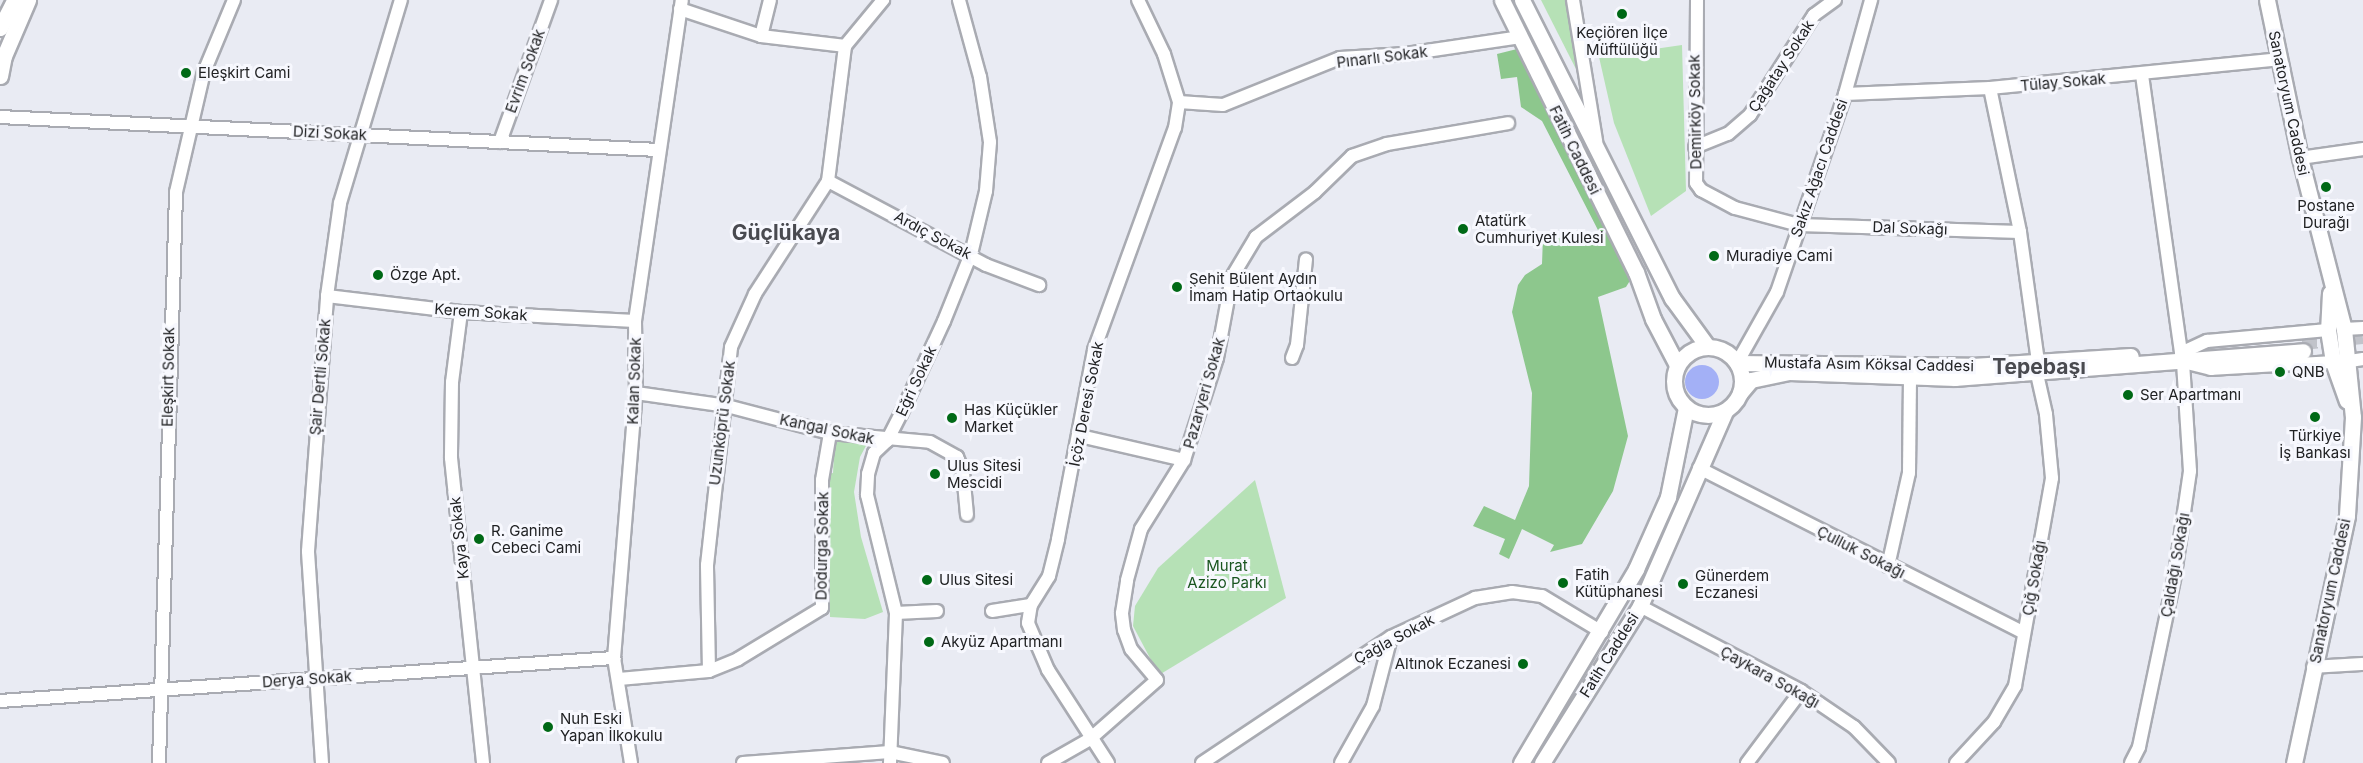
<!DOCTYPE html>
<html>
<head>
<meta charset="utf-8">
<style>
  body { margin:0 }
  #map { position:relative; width:2363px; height:763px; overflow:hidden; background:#e9ebf3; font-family:Inter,sans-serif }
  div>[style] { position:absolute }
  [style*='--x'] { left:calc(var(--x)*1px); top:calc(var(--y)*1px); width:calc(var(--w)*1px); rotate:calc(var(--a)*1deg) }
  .green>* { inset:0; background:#b6e1b6 }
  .forest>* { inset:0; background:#8dc78d }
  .water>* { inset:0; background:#a3b0f6 }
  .round { border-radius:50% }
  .major-tunnel>* { height:15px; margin-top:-7.5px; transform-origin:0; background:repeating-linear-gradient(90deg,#c1c3ca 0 15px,transparent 0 23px) }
  .roads { filter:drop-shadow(2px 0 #a9abb2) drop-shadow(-2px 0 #a9abb2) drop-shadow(0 2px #a9abb2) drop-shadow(0 -2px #a9abb2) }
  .minor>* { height:12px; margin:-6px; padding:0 6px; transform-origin:6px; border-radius:6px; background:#fff }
  .major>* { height:15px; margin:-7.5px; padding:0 7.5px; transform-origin:7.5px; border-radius:7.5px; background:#fff }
  .major>.ring { margin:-7.5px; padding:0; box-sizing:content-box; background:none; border:15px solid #fff; border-radius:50% }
  .dots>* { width:16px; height:16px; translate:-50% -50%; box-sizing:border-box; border:3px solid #f7f8fe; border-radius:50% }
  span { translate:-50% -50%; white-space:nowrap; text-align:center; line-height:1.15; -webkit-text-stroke:6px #f7f8fe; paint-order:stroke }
  .poi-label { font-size:15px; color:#212224 }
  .left { translate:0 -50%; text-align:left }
  .right { translate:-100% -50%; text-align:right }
  .street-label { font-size:15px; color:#212224 }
  .park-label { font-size:15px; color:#19551f }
  .district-label { font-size:21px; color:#494a50; font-weight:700 }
</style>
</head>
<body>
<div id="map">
  <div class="green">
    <div style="clip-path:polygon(1541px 0,1567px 0,1580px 77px)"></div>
    <div style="clip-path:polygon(1682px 45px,1686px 191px,1651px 216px,1614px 123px,1599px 57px)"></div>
    <div style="clip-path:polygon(835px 437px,868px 442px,860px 457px,854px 492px,861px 537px,883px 612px,865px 619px,830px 617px,827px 474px,833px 473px)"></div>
    <div style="clip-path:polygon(1255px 480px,1286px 598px,1159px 675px,1133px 626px,1135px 606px,1158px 568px)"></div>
  </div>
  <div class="forest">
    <div style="clip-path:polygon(1521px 48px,1631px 279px,1626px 287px,1598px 297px,1628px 436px,1613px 491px,1582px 544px,1550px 552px,1554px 545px,1522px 529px,1509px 559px,1499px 554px,1505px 539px,1473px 526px,1484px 506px,1515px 520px,1529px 486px,1532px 393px,1512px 312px,1518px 285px,1525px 275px,1542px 264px,1543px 237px,1593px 239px,1600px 234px,1542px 121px,1521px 107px,1517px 77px,1501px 79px,1497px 54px)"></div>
  </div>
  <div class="water">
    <div class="round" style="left:1685px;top:365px;width:34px;height:34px"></div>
  </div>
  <div class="major-tunnel">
    <div style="--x:2302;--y:342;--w:61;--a:-5.6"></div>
  </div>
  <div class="roads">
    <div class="minor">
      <div style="--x:1573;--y:0;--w:143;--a:80.7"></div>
      <div style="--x:1697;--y:0;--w:183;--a:90.3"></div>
      <div style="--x:1696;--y:183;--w:9;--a:54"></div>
      <div style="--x:1701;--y:190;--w:38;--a:28"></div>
      <div style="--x:1735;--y:208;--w:66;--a:14.9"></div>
      <div style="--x:1799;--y:225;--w:221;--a:1.8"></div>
      <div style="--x:680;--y:9;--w:85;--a:18.4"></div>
      <div style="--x:761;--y:36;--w:85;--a:6.8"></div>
      <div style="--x:761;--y:36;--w:37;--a:-76"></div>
      <div style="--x:2142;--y:75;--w:281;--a:82"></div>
      <div style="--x:2181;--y:353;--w:29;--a:-25"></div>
      <div style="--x:2207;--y:341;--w:121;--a:-5.2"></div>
      <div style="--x:1990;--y:88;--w:147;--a:78.2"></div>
      <div style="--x:2020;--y:232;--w:131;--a:82.1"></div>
      <div style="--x:1845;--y:94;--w:145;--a:-2.4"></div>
      <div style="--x:1990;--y:88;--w:290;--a:-5.7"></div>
      <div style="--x:1179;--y:102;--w:44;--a:3.9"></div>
      <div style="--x:1223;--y:105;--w:126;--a:-21.9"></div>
      <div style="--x:1340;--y:58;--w:66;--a:-3.5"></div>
      <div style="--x:1406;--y:54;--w:116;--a:-8.4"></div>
      <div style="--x:0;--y:117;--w:660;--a:2.87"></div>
      <div style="--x:500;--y:142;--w:151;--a:-70.2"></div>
      <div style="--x:1695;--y:147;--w:35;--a:-22"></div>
      <div style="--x:1728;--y:134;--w:29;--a:-41"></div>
      <div style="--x:1750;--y:115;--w:119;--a:-57.4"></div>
      <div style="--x:1814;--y:15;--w:26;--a:-36"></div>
      <div style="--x:2300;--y:158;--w:64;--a:-8.1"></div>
      <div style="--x:828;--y:181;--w:179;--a:28"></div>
      <div style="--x:986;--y:265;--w:57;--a:20.7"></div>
      <div style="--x:327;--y:296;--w:135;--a:6.8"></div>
      <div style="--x:461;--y:312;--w:174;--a:3"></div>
      <div style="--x:461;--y:312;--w:71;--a:97.3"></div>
      <div style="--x:452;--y:382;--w:76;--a:90.8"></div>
      <div style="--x:451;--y:458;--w:307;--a:84"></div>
      <div style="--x:2344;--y:329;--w:19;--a:-3"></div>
      <div style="--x:1292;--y:358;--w:14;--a:-69"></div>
      <div style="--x:1297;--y:345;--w:86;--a:-84"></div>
      <div style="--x:2350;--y:361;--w:13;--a:-9"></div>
      <div style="--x:1737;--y:363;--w:81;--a:-60.6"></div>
      <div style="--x:1777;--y:292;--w:209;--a:-71"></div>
      <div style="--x:1845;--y:94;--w:98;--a:-74.5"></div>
      <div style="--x:636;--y:393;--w:92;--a:8.1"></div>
      <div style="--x:727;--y:406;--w:106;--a:14.7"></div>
      <div style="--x:830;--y:433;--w:100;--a:5.1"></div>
      <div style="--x:930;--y:442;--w:31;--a:29"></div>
      <div style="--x:957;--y:457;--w:16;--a:68"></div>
      <div style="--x:963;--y:472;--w:43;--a:84.7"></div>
      <div style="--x:1080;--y:436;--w:107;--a:13"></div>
      <div style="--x:1699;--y:468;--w:364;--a:26.9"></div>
      <div style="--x:1888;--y:566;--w:95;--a:-77.3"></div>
      <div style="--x:1909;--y:473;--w:95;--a:-89.4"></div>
      <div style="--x:1640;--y:606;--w:182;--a:27.8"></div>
      <div style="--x:1801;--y:691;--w:64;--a:34.2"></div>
      <div style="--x:1854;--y:727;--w:50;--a:45.8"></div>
      <div style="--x:992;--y:611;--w:39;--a:-9"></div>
      <div style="--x:896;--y:613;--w:41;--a:-2.8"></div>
      <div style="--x:2313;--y:667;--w:50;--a:-3.4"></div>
      <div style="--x:709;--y:671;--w:106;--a:-91.1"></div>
      <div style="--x:707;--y:565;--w:219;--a:-83.7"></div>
      <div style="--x:731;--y:347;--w:58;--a:-65.6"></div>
      <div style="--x:755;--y:294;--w:135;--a:-57.1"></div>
      <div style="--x:828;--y:181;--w:136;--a:-82.8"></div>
      <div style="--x:845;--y:46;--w:60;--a:-50.4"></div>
      <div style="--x:619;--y:679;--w:90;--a:-5.1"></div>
      <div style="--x:709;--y:671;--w:31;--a:-22"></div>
      <div style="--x:738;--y:659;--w:98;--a:-31.3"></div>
      <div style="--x:822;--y:608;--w:128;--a:-90"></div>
      <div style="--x:822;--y:480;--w:48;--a:-80.3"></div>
      <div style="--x:0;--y:701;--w:616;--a:-4.01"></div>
      <div style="--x:159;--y:763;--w:571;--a:-88.29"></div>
      <div style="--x:176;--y:192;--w:123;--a:-76.9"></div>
      <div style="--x:204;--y:72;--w:78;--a:-67.4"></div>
      <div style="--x:322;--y:763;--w:212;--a:-93.8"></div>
      <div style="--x:308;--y:551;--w:256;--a:-85.7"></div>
      <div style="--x:327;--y:296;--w:94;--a:-82"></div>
      <div style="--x:340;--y:203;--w:212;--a:-73.3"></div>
      <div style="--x:631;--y:763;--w:106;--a:-99.2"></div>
      <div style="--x:614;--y:658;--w:266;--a:-85.3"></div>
      <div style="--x:636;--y:393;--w:72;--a:-90.8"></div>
      <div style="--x:635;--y:321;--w:324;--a:-81.7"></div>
      <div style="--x:743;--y:763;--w:147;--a:-4.3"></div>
      <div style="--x:890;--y:752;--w:54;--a:11.7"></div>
      <div style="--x:890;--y:763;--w:150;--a:-87.7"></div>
      <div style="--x:896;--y:613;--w:122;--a:-103.8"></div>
      <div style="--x:867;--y:495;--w:21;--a:-87"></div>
      <div style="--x:868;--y:474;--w:22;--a:-74"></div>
      <div style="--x:874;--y:453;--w:18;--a:-43"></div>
      <div style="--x:887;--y:441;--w:30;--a:-63"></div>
      <div style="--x:901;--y:414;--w:102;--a:-65.2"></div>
      <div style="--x:944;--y:321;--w:72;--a:-68.1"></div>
      <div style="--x:971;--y:254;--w:65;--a:-76.6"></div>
      <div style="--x:986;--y:191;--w:49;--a:-85.3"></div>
      <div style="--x:990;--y:142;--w:66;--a:-98.7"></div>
      <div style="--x:980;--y:77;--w:80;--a:-105.3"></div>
      <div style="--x:1048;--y:763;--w:48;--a:-29.7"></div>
      <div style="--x:1090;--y:739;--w:89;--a:-41.4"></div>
      <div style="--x:1157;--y:680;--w:40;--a:-130"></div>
      <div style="--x:1131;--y:649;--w:20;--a:-110"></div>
      <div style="--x:1124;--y:630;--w:17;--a:-97"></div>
      <div style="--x:1122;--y:613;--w:33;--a:-81"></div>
      <div style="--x:1127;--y:580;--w:53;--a:-74.6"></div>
      <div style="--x:1141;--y:529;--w:81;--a:-58.1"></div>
      <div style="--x:1184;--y:460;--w:107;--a:-72.1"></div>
      <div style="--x:1217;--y:358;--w:82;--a:-79.5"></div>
      <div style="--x:1232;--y:277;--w:47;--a:-59"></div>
      <div style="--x:1256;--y:237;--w:74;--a:-37.3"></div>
      <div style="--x:1315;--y:192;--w:52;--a:-44.2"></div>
      <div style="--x:1352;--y:156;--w:37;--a:-19"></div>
      <div style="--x:1387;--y:144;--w:123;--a:-9.8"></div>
      <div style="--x:1108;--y:763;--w:111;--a:-122.8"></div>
      <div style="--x:1048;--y:670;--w:51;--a:-113.1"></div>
      <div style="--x:1028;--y:623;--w:18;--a:-81"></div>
      <div style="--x:1031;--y:605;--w:34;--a:-58"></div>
      <div style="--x:1049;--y:576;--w:38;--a:-76"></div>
      <div style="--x:1058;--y:539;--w:192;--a:-79.2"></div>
      <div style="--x:1094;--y:350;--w:236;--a:-70"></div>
      <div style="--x:1175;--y:128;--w:26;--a:-81"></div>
      <div style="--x:1179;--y:102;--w:50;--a:-107.4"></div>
      <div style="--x:1164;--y:54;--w:60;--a:-115.7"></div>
      <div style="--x:1202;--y:763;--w:227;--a:-33.7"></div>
      <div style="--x:1391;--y:637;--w:93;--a:-24.9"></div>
      <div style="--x:1475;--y:598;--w:37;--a:-9"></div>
      <div style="--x:1512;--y:592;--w:30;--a:8"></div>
      <div style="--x:1542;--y:596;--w:70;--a:31"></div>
      <div style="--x:1341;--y:763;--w:65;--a:-60.7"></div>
      <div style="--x:1373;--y:706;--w:71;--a:-75.4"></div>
      <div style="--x:1747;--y:763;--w:90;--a:-53.1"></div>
      <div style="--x:1956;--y:763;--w:56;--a:-47.2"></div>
      <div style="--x:1994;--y:722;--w:42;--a:-59.7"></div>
      <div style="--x:2015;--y:686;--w:211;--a:-79.9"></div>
      <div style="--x:2052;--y:478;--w:64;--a:-95.4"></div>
      <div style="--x:2046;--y:414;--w:41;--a:-102.7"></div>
      <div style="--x:2131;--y:763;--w:18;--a:-63"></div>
      <div style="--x:2139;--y:747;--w:177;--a:-78.2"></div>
      <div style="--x:2175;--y:574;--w:104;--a:-81.7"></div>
      <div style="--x:2190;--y:471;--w:109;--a:-93.7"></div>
      <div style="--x:2183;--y:362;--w:29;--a:14"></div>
      <div style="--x:2211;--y:369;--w:122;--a:-3.3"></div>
    </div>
    <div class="major">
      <div style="--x:1502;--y:0;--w:303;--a:63.8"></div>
      <div style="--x:1636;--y:272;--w:50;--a:70.1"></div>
      <div style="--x:1653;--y:319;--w:52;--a:62.4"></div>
      <div style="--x:1522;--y:0;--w:334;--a:63.3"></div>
      <div style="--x:1672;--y:298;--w:59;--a:53.9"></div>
      <div style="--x:2267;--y:0;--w:161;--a:78.2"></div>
      <div style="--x:2300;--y:158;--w:177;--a:75.6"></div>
      <div style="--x:2344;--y:329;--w:88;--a:84.2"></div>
      <div style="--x:2353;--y:417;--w:99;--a:93.5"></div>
      <div style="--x:2347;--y:516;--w:253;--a:102.1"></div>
      <div style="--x:0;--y:28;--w:31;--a:-63"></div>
      <div style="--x:0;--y:76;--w:20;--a:-79"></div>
      <div style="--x:4;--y:56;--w:61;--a:-66.8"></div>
      <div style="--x:2330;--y:293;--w:37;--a:93"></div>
      <div style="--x:2328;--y:330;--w:32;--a:81"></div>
      <div style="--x:2333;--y:362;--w:41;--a:70.3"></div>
      <div class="ring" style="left:1674px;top:347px;width:53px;height:53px"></div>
      <div style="--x:1737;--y:363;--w:235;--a:0.7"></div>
      <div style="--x:1972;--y:366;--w:159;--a:-3.6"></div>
      <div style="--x:1740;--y:393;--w:17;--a:-50"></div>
      <div style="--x:1751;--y:380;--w:39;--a:-12"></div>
      <div style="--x:1789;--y:372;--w:166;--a:2.1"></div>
      <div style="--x:1955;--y:378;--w:349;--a:-4.4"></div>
      <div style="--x:1521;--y:763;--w:226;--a:-59.3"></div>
      <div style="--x:1636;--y:569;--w:79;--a:-66"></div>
      <div style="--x:1668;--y:497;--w:91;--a:-78.6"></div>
      <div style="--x:1542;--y:763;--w:185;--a:-58"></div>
      <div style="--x:1640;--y:606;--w:213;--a:-66.4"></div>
    </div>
  </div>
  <div class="dots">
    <div style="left:1622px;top:14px;background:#006916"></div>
    <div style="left:186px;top:73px;background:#006916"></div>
    <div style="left:2326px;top:187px;background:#006916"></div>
    <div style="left:1463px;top:229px;background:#006916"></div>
    <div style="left:1714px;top:256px;background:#006916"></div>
    <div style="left:378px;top:275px;background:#006916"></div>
    <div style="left:1177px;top:287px;background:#006916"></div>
    <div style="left:2280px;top:372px;background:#006916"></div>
    <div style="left:2128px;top:395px;background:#006916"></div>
    <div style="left:2315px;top:417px;background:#006916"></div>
    <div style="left:952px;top:418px;background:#006916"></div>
    <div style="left:935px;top:474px;background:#006916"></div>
    <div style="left:479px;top:539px;background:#006916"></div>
    <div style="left:927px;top:580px;background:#006916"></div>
    <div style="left:1563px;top:583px;background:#006916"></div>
    <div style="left:1683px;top:584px;background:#006916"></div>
    <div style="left:929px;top:642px;background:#006916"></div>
    <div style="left:1523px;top:664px;background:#006916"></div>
    <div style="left:548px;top:727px;background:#006916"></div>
  </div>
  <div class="poi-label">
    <span style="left:1622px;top:41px">Keçiören İlçe<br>Müftülüğü</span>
    <span class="left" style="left:198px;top:73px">Eleşkirt Cami</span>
    <span style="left:2326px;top:214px">Postane<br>Durağı</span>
    <span class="left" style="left:1475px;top:229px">Atatürk<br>Cumhuriyet Kulesi</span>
    <span class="left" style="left:1726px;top:256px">Muradiye Cami</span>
    <span class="left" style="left:390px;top:275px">Özge Apt.</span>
    <span class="left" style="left:1189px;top:287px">Şehit Bülent Aydın<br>İmam Hatip Ortaokulu</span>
    <span class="left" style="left:2292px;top:372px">QNB</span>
    <span class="left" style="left:2140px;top:395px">Ser Apartmanı</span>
    <span class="left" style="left:964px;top:418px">Has Küçükler<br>Market</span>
    <span style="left:2315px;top:444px">Türkiye<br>İş Bankası</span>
    <span class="left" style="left:947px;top:474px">Ulus Sitesi<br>Mescidi</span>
    <span class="left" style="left:491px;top:539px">R. Ganime<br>Cebeci Cami</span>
    <span class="left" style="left:1575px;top:583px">Fatih<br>Kütüphanesi</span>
    <span class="left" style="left:1695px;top:584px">Günerdem<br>Eczanesi</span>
    <span class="left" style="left:939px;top:580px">Ulus Sitesi</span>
    <span class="left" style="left:941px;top:642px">Akyüz Apartmanı</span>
    <span class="right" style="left:1511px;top:664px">Altınok Eczanesi</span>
    <span class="left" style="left:560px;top:727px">Nuh Eski<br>Yapan İlkokulu</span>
  </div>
  <div class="street-label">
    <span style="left:1382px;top:57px;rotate:-7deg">Pınarlı Sokak</span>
    <span style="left:1781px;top:66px;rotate:-57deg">Çağatay Sokak</span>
    <span style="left:525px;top:71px;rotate:-70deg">Evrim Sokak</span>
    <span style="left:2063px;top:82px;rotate:-5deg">Tülay Sokak</span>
    <span style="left:2289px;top:103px;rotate:78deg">Sanatoryum Caddesi</span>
    <span style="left:1695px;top:112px;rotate:-91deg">Demirköy Sokak</span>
    <span style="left:330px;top:133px;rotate:3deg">Dizi Sokak</span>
    <span style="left:1575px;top:150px;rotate:64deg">Fatih Caddesi</span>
    <span style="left:1819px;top:168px;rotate:-71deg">Sakız Ağacı Caddesi</span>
    <span style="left:1910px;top:228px;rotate:2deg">Dal Sokağı</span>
    <span style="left:933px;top:235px;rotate:28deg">Ardıç Sokak</span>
    <span style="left:481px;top:312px;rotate:4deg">Kerem Sokak</span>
    <span style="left:1869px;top:364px;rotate:1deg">Mustafa Asım Köksal Caddesi</span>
    <span style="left:168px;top:377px;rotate:-89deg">Eleşkirt Sokak</span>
    <span style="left:320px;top:377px;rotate:-85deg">Şair Dertli Sokak</span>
    <span style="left:634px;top:381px;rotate:-88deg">Kalan Sokak</span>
    <span style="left:916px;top:381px;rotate:-65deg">Eğri Sokak</span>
    <span style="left:1204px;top:393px;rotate:-74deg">Pazaryeri Sokak</span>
    <span style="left:1086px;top:404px;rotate:-79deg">İçöz Deresi Sokak</span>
    <span style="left:722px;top:423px;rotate:-83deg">Uzunköprü Sokak</span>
    <span style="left:827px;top:429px;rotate:12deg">Kangal Sokak</span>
    <span style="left:459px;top:538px;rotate:-96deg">Kaya Sokak</span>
    <span style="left:822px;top:546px;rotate:-89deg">Dodurga Sokak</span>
    <span style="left:1861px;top:552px;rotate:27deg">Çulluk Sokağı</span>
    <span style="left:2175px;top:565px;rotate:-80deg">Çaldağı Sokağı</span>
    <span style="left:2034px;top:578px;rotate:-80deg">Çığ Sokağı</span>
    <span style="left:2330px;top:591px;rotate:-78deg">Sanatoryum Caddesi</span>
    <span style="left:1394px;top:639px;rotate:-28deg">Çağla Sokak</span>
    <span style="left:1609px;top:655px;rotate:-58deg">Fatih Caddesi</span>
    <span style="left:1770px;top:677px;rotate:29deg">Çaykara Sokağı</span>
    <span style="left:307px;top:679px;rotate:-4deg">Derya Sokak</span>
  </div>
  <div class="park-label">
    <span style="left:1227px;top:574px">Murat<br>Azizo Parkı</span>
  </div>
  <div class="district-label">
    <span style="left:786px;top:233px">Güçlükaya</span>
    <span style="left:2039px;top:367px">Tepebaşı</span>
  </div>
</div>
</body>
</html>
